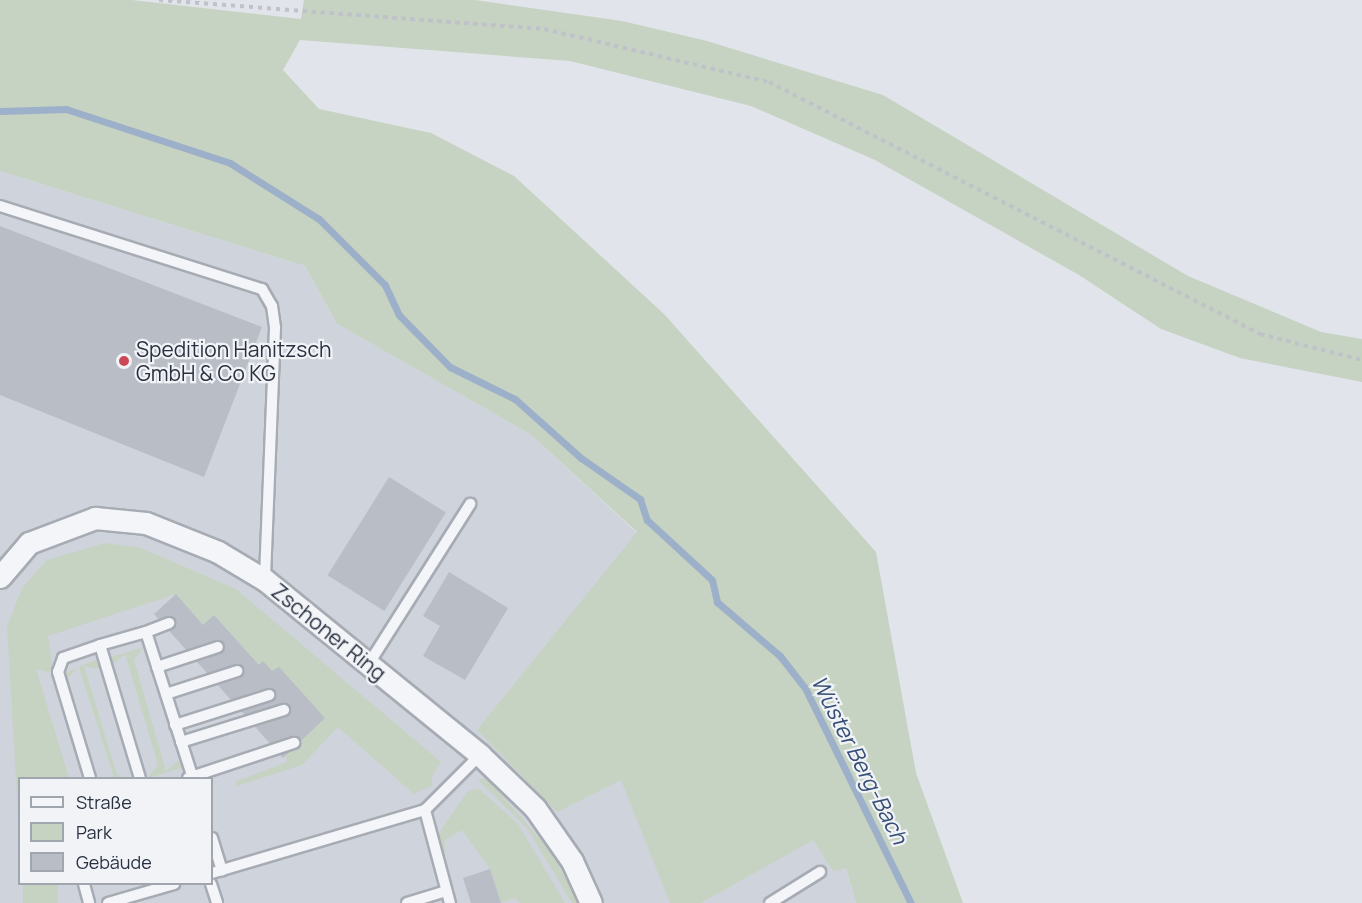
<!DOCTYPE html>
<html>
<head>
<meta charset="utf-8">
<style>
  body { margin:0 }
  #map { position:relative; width:1362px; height:903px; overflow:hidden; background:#e1e4ea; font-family:Manrope,sans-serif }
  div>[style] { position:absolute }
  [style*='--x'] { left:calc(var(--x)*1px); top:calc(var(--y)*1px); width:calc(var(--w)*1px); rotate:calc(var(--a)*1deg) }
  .built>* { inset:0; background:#cfd3db }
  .green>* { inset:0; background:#c6d3c2; transform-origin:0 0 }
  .stream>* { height:7px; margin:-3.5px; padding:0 3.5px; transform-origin:3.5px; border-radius:3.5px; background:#9db0c9 }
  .building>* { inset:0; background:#b8bdc6; transform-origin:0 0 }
  .path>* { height:4px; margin-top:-2px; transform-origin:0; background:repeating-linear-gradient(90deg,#bfc2c8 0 4.5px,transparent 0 9px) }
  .roads { filter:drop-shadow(2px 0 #a6abb4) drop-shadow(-2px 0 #a6abb4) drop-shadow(0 2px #a6abb4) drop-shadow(0 -2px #a6abb4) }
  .service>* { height:10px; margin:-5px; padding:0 5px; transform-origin:5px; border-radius:5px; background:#f4f5f8 }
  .minor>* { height:21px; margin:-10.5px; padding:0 10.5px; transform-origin:10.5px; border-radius:10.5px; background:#f4f5f8 }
  .dots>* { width:16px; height:16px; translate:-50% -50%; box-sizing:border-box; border:3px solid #f1f3f7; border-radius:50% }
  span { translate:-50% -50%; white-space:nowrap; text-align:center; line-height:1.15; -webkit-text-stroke:4.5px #f1f3f7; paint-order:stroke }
  .poi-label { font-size:21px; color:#293141 }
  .left { translate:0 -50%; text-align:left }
  .street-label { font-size:21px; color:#293141 }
  .water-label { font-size:22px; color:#344e75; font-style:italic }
  .legend { position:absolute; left:18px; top:777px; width:195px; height:108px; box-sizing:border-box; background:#f1f3f7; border:2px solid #a1a5ae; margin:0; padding:8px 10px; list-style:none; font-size:18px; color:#293141 }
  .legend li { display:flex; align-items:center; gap:12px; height:30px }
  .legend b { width:30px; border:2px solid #a1a5ae }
</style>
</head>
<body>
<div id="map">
  <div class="built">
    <div style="clip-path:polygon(evenodd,0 171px,305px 266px,337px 324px,530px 434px,637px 533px,844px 861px,856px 903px,0 903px,0 171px,20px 778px,212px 778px,212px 884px,20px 884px,20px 778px)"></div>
  </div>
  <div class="green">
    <div style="clip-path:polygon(0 0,132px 0,301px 19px,304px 0,475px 0,622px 21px,707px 41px,883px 95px,1188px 276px,1321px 332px,1362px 339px,1362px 382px,1240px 358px,1161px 329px,1079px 275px,875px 160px,751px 106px,570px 61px,300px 40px,283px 70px,319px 109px,431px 133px,514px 176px,664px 314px,876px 552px,916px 773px,963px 903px,856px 903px,846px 868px,833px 871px,813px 840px,701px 903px,670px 903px,621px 780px,557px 812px,477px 730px,637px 532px,530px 434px,337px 324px,305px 266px,0 171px)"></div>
    <div style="clip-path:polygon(105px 543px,141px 548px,236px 589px,441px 762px,431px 778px,433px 785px,414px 794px,338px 727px,302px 765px,237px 786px,235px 782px,287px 762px,272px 671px,259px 665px,214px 615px,203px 625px,176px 594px,48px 636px,53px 673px,36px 669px,69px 778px,20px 778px,20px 847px,7px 627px,22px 588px,47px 560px)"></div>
    <div style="clip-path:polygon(144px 647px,134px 660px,166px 771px,179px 760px,182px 768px,148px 778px,158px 764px,125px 654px,113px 664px,111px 657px)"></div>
    <div style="clip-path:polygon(96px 660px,100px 669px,84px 666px,117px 775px,125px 778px,114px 778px,79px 667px,67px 679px,64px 673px)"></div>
    <div style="clip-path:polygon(487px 778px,554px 855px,578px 903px,572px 903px,527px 828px,478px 780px)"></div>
    <div style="clip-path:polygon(478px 788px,518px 824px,565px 903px,520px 903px,515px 898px,501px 903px,490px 869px,462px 830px,445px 840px,444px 867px,438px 834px,467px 792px)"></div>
    <div style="left:23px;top:884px;width:35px;height:19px"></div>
  </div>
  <div class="stream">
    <div style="--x:0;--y:111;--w:66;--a:-1.7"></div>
    <div style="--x:66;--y:109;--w:173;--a:18.2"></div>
    <div style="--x:230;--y:163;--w:105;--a:32.2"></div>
    <div style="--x:319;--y:219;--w:93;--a:45"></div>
    <div style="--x:385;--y:285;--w:33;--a:65"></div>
    <div style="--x:399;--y:315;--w:73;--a:45.6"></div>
    <div style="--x:450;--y:367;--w:72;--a:26.2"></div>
    <div style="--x:515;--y:399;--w:89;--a:41.8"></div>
    <div style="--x:581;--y:458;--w:72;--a:34.8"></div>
    <div style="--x:640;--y:499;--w:22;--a:72"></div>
    <div style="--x:647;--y:520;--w:88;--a:42.7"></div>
    <div style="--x:712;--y:580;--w:23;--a:77"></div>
    <div style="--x:717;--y:602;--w:83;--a:40.6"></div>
    <div style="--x:780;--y:656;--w:41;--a:52"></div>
    <div style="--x:805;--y:688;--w:240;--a:63.8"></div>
  </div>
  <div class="building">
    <div style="clip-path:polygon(0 226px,262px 327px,204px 477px,0 395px)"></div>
    <div style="left:389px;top:477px;width:67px;height:116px;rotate:32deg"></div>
    <div style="clip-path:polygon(449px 572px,508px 608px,465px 680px,423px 656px,440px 626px,423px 616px)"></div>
    <div style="clip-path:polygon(176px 594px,203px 625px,214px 615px,259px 665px,263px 661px,272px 671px,279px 667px,325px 718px,283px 758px,154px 614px)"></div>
    <div style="clip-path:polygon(490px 869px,501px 903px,471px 903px,463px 878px)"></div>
  </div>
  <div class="path">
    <div style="--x:159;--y:0;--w:386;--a:4.3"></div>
    <div style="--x:544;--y:29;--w:231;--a:13.3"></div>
    <div style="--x:769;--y:82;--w:552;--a:27.17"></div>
    <div style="--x:1260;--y:334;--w:105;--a:14.3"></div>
  </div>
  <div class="roads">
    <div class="service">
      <div style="--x:0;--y:206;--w:275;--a:17.6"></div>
      <div style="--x:262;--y:289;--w:20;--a:60"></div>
      <div style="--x:272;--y:306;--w:22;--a:82"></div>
      <div style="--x:275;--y:328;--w:252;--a:92.3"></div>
      <div style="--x:146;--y:632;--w:25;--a:-21"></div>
      <div style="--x:100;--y:645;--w:48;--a:-15.8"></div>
      <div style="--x:146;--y:632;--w:153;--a:72.2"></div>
      <div style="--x:368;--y:665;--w:191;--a:-57.6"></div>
      <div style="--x:157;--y:667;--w:64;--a:-18.2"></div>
      <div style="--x:166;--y:694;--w:75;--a:-17.9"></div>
      <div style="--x:175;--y:725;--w:99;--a:-17.7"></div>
      <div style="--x:181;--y:742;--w:108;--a:-17.3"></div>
      <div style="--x:90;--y:778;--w:111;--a:-106.8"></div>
      <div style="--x:58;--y:672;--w:15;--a:-70"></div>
      <div style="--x:63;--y:658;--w:39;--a:-19"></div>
      <div style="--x:100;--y:645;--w:139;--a:73.3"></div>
      <div style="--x:188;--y:778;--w:112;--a:-18.3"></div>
      <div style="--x:425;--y:810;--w:96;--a:75"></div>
      <div style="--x:212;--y:838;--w:34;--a:73"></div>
      <div style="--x:212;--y:873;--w:222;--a:-16.5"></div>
      <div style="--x:425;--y:810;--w:78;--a:-45"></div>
      <div style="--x:84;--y:884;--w:20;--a:75"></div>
      <div style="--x:211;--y:884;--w:20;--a:72"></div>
      <div style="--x:108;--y:903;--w:69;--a:-16.1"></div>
      <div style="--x:407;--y:903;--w:41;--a:-17.1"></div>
      <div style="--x:770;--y:903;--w:59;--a:-31.8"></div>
    </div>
    <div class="minor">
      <div style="--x:0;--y:577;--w:45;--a:-49.5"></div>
      <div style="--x:29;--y:543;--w:71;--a:-20.7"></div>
      <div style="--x:95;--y:518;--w:51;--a:5.6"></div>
      <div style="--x:146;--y:523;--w:78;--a:21.9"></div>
      <div style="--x:218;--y:552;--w:55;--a:30.8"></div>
      <div style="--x:265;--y:580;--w:277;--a:39.1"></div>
      <div style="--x:480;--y:755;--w:76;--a:43.9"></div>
      <div style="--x:535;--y:808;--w:65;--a:55.1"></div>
      <div style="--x:572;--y:861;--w:46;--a:65.7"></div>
    </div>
  </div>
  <div class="dots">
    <div style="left:124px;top:361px;background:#cd4855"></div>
  </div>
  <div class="poi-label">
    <span class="left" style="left:136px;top:361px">Spedition Hanitzsch<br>GmbH &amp; Co KG</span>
  </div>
  <div class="street-label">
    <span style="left:329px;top:632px;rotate:39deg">Zschoner Ring</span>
  </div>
  <div class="water-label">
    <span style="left:859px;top:760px;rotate:63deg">Wüster Berg-Bach</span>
  </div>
  <ul class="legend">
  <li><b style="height:8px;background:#f4f5f8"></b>Straße</li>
  <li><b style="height:16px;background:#c6d3c2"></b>Park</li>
  <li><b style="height:16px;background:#b8bdc6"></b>Gebäude</li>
  </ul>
</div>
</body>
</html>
